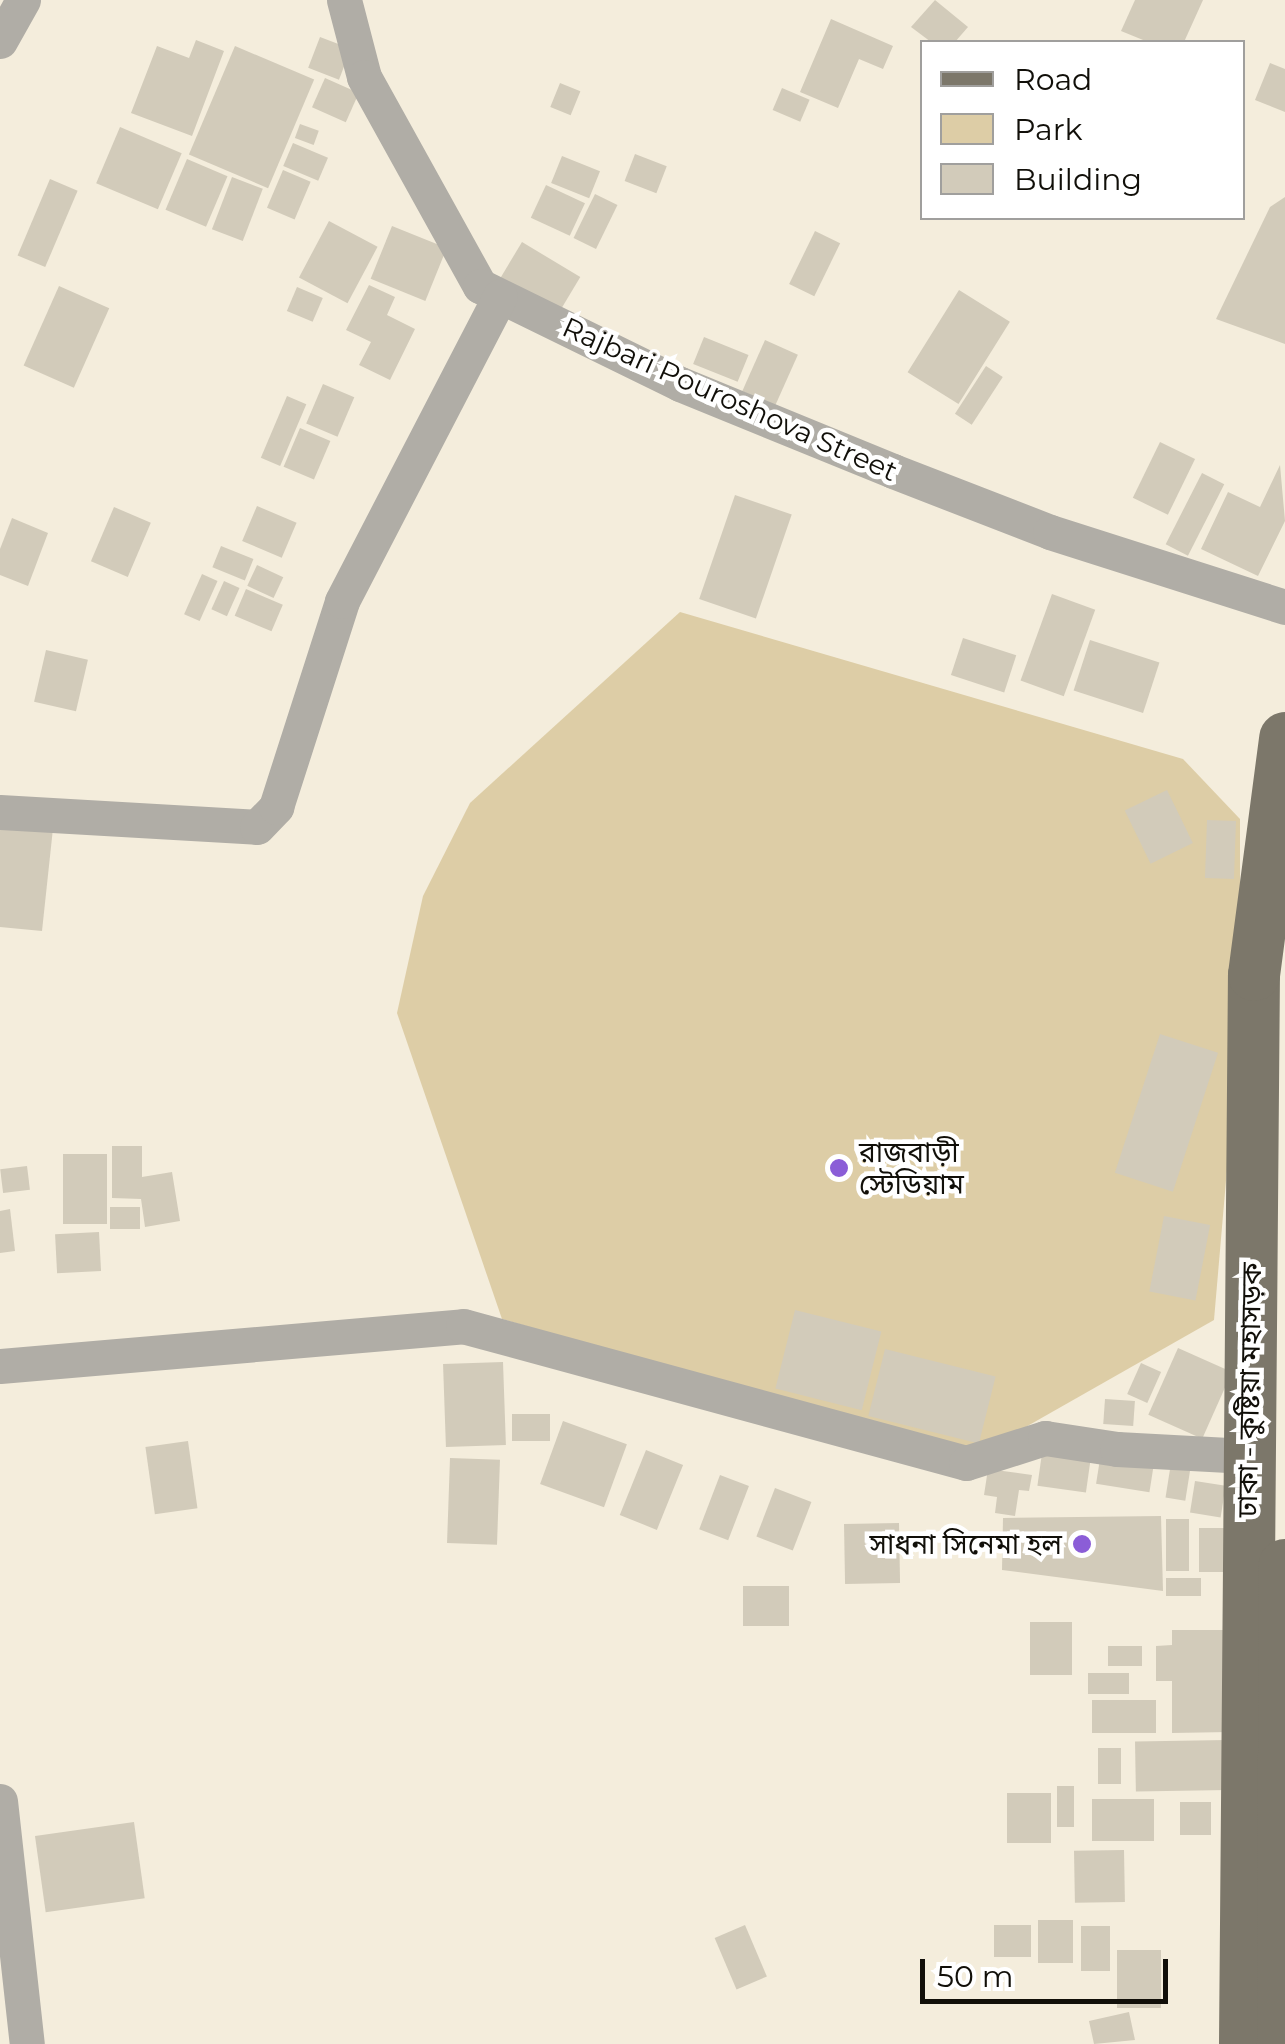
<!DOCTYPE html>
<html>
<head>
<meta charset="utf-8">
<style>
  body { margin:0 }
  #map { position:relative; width:1285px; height:2044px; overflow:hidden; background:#f4eddc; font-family:Montserrat,"Noto Sans Bengali",sans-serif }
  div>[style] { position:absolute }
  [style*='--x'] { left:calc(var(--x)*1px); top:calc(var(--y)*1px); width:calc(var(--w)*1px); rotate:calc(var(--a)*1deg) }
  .green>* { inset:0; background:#ddcda6 }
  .building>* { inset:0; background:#d2cbba; transform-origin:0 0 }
  .street>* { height:35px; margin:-17.5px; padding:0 17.5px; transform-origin:17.5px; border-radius:17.5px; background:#b0ada6 }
  .primary>* { height:52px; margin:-26px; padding:0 26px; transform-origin:26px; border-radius:26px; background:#7c776a }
  .dots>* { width:28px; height:28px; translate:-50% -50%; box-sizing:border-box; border:5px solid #fff; border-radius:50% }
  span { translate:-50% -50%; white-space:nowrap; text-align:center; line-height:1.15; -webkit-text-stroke:9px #fff; paint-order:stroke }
  .street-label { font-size:28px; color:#110f09 }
  .poi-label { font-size:28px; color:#110f09 }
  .left { translate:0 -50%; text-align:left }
  .right { translate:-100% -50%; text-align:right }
  .legend { position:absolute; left:920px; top:40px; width:325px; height:180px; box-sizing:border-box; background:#fff; border:2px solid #a09f9d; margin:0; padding:12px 18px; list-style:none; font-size:30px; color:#110f09 }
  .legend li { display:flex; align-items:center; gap:20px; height:50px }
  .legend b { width:50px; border:2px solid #a09f9d }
  .scale { position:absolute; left:920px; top:1959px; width:248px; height:45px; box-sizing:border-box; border:5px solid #110f09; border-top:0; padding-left:12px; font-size:30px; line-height:35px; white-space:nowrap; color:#110f09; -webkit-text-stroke:8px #fff; paint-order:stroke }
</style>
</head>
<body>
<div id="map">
  <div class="green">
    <div style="clip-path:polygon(680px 612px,1183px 759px,1240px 819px,1240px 1018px,1214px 1320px,973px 1457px,502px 1319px,397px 1013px,423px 896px,470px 803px)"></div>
  </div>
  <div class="building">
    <div style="clip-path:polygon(935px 0,968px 27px,955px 42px,931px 42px,911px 27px)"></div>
    <div style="clip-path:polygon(1135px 0,1203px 0,1184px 42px,1148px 42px,1121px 31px)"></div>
    <div style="clip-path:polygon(831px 19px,893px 46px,883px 69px,859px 59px,838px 108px,800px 92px)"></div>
    <div style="left:320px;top:37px;width:33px;height:33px;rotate:21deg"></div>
    <div style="clip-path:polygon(196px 40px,224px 51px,192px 136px,131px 113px,157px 46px,189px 58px)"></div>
    <div style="left:235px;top:46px;width:86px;height:118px;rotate:23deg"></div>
    <div style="clip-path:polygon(1270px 63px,1285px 69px,1285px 112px,1255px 100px)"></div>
    <div style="left:325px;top:78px;width:37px;height:32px;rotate:24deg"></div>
    <div style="left:560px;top:83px;width:22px;height:26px;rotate:22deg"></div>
    <div style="left:782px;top:88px;width:30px;height:24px;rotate:23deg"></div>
    <div style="left:300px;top:124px;width:20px;height:15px;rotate:20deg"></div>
    <div style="left:120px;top:127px;width:67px;height:61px;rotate:23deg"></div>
    <div style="left:293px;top:143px;width:38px;height:25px;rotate:23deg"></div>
    <div style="left:635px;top:154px;width:34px;height:29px;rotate:21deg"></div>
    <div style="left:562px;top:156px;width:41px;height:29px;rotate:22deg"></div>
    <div style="left:187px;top:159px;width:44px;height:55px;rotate:23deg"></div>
    <div style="left:283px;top:170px;width:30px;height:41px;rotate:23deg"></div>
    <div style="left:232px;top:177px;width:33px;height:56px;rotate:21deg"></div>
    <div style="left:50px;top:179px;width:30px;height:83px;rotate:23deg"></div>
    <div style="left:546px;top:185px;width:43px;height:36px;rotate:25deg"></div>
    <div style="left:595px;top:194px;width:25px;height:49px;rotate:26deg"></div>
    <div style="clip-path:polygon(1285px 197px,1285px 344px,1216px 319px,1270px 207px)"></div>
    <div style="left:329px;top:221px;width:55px;height:64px;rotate:28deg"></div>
    <div style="left:392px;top:226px;width:59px;height:57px;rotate:22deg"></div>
    <div style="left:815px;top:231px;width:28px;height:59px;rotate:26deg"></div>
    <div style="left:522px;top:242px;width:68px;height:46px;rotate:31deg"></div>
    <div style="clip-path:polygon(369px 285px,395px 297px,387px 315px,415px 329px,390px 380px,359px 365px,371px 342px,346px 330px)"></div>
    <div style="left:59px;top:286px;width:55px;height:87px;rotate:24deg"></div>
    <div style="left:297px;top:287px;width:28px;height:26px;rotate:23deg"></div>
    <div style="left:959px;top:290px;width:60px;height:97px;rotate:32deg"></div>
    <div style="left:704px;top:337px;width:48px;height:29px;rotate:22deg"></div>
    <div style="left:765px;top:340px;width:36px;height:56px;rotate:24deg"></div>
    <div style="left:986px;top:366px;width:20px;height:57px;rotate:33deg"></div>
    <div style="left:323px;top:384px;width:34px;height:43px;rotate:23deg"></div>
    <div style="left:287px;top:396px;width:21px;height:67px;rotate:23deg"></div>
    <div style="left:300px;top:428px;width:33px;height:42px;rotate:23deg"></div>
    <div style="left:1160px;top:442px;width:39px;height:62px;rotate:26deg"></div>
    <div style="clip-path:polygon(1280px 465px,1285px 521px,1258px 576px,1201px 549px,1228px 492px,1260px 507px)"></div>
    <div style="left:1202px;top:473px;width:25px;height:80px;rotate:27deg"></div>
    <div style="left:735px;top:495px;width:60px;height:110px;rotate:19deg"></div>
    <div style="left:257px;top:506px;width:43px;height:38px;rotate:23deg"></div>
    <div style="left:114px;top:507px;width:40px;height:59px;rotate:23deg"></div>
    <div style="clip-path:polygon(12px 518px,48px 533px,28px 586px,0 575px,0 549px)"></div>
    <div style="left:221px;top:546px;width:35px;height:23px;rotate:22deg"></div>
    <div style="left:257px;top:565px;width:29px;height:23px;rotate:25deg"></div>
    <div style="left:202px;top:574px;width:17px;height:44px;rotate:24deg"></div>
    <div style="left:224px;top:581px;width:17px;height:31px;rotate:24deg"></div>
    <div style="left:246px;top:589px;width:40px;height:29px;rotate:23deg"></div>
    <div style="left:1052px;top:594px;width:46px;height:92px;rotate:20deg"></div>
    <div style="left:963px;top:638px;width:56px;height:39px;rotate:18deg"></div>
    <div style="left:1090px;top:640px;width:73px;height:53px;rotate:18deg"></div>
    <div style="left:46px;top:650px;width:43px;height:53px;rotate:13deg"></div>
    <div style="left:1167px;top:790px;width:59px;height:47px;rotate:64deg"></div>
    <div style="clip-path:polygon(0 813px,54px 819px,42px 931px,0 927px)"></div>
    <div style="left:1207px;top:820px;width:29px;height:58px;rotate:2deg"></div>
    <div style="left:1160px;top:1034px;width:61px;height:146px;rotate:18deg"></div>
    <div style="clip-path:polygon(112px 1146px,142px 1146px,142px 1177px,172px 1172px,180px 1221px,145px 1227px,141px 1199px,112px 1198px)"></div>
    <div style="left:63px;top:1154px;width:44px;height:70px"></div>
    <div style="left:27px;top:1166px;width:24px;height:27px;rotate:83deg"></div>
    <div style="left:110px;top:1207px;width:30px;height:22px"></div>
    <div style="clip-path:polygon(10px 1209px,15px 1251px,0 1253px,0 1211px)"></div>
    <div style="left:1164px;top:1216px;width:47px;height:77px;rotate:11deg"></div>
    <div style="left:99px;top:1232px;width:39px;height:44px;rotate:87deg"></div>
    <div style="left:795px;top:1310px;width:89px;height:81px;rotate:14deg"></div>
    <div style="left:1178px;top:1348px;width:59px;height:73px;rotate:24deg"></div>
    <div style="left:885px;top:1349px;width:114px;height:69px;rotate:14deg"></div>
    <div style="left:503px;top:1362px;width:83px;height:60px;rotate:88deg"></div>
    <div style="left:1141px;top:1363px;width:22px;height:34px;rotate:24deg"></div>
    <div style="left:1105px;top:1399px;width:30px;height:25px;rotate:4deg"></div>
    <div style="left:512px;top:1414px;width:38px;height:27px"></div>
    <div style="left:563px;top:1421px;width:68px;height:67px;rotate:20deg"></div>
    <div style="left:188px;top:1441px;width:68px;height:43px;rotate:82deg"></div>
    <div style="left:646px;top:1450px;width:40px;height:70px;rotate:22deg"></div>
    <div style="left:1042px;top:1453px;width:49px;height:33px;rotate:8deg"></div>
    <div style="left:450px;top:1458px;width:50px;height:85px;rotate:2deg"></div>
    <div style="left:1100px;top:1459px;width:54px;height:25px;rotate:9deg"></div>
    <div style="left:1171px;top:1463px;width:20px;height:35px;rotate:9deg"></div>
    <div style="clip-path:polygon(988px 1469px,1032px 1475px,1029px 1491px,1019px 1490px,1015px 1516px,995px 1513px,997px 1497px,984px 1495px)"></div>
    <div style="left:720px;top:1475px;width:31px;height:58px;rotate:21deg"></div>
    <div style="left:1195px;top:1481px;width:31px;height:32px;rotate:9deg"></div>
    <div style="left:775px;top:1488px;width:39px;height:52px;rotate:21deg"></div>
    <div style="clip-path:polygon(1161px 1516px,1163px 1591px,1002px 1570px,1003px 1518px)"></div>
    <div style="left:1189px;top:1519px;width:52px;height:23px;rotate:90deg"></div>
    <div style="left:899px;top:1523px;width:60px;height:55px;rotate:89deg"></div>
    <div style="left:1199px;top:1528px;width:26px;height:44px"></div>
    <div style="left:1166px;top:1578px;width:35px;height:18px"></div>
    <div style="left:789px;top:1586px;width:40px;height:46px;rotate:90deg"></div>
    <div style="left:1072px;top:1622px;width:53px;height:42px;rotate:90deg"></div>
    <div style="clip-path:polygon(1172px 1630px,1230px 1630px,1230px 1732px,1172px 1733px,1172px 1681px,1156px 1681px,1156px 1646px,1172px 1645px)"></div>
    <div style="left:1142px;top:1646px;width:20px;height:34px;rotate:90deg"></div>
    <div style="left:1088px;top:1673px;width:41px;height:21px"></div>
    <div style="left:1092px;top:1700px;width:64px;height:33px"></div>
    <div style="left:1227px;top:1740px;width:50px;height:92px;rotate:89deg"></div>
    <div style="left:1121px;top:1748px;width:36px;height:23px;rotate:90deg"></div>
    <div style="left:1057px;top:1786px;width:17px;height:41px"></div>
    <div style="left:1007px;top:1793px;width:44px;height:50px"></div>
    <div style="left:1092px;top:1799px;width:62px;height:42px"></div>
    <div style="left:1180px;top:1802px;width:31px;height:33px"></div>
    <div style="left:134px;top:1822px;width:77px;height:100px;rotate:82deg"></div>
    <div style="left:1124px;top:1850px;width:52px;height:50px;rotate:89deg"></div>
    <div style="left:1038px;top:1920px;width:35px;height:43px"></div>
    <div style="left:745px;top:1925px;width:56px;height:33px;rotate:67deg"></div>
    <div style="left:1031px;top:1925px;width:32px;height:37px;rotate:90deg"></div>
    <div style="left:1081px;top:1926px;width:29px;height:45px"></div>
    <div style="left:1117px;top:1950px;width:44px;height:58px"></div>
    <div style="clip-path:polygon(1129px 2012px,1135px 2040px,1094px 2044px,1089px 2021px)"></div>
  </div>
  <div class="street">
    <div style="--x:344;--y:0;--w:80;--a:75.4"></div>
    <div style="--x:364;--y:77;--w:239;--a:61"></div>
    <div style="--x:480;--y:286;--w:223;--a:26.1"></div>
    <div style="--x:680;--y:384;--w:230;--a:22.2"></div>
    <div style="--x:893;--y:471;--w:168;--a:21.2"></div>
    <div style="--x:1050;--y:532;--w:247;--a:17.7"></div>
    <div style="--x:0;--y:41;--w:47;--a:-60.7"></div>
    <div style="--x:0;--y:812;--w:257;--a:3.3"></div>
    <div style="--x:257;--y:827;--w:28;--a:-46"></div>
    <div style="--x:276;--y:807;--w:216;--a:-72.2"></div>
    <div style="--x:342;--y:601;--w:343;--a:-62.6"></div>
    <div style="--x:0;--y:1366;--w:465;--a:-4.9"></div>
    <div style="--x:463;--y:1326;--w:521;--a:15.24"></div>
    <div style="--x:966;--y:1463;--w:83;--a:-17.6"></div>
    <div style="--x:1045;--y:1438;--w:73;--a:8.7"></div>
    <div style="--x:1117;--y:1449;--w:130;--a:3.1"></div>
    <div style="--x:0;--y:1801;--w:244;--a:83.7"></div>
  </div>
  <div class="primary">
    <div style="--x:1245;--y:2044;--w:1069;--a:-89.52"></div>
    <div style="--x:1254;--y:975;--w:239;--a:-82.5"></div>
    <div style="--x:1283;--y:2044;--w:479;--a:-89.8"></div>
  </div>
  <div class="dots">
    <div style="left:839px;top:1168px;background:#8b5dd7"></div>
    <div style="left:1082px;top:1544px;background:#8b5dd7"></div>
  </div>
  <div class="street-label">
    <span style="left:730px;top:399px;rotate:24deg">Rajbari Pouroshova Street</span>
    <span style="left:1249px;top:1390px;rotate:-89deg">ঢাকা - কুষ্টিয়া মহাসড়ক</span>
  </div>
  <div class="poi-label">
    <span class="left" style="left:859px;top:1168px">রাজবাড়ী<br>স্টেডিয়াম</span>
    <span class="right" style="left:1062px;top:1544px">সাধনা সিনেমা হল</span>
  </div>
  <ul class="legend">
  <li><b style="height:12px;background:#7c776a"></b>Road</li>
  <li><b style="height:28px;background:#ddcda6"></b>Park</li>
  <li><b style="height:28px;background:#d2cbba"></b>Building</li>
  </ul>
  <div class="scale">50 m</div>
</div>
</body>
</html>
